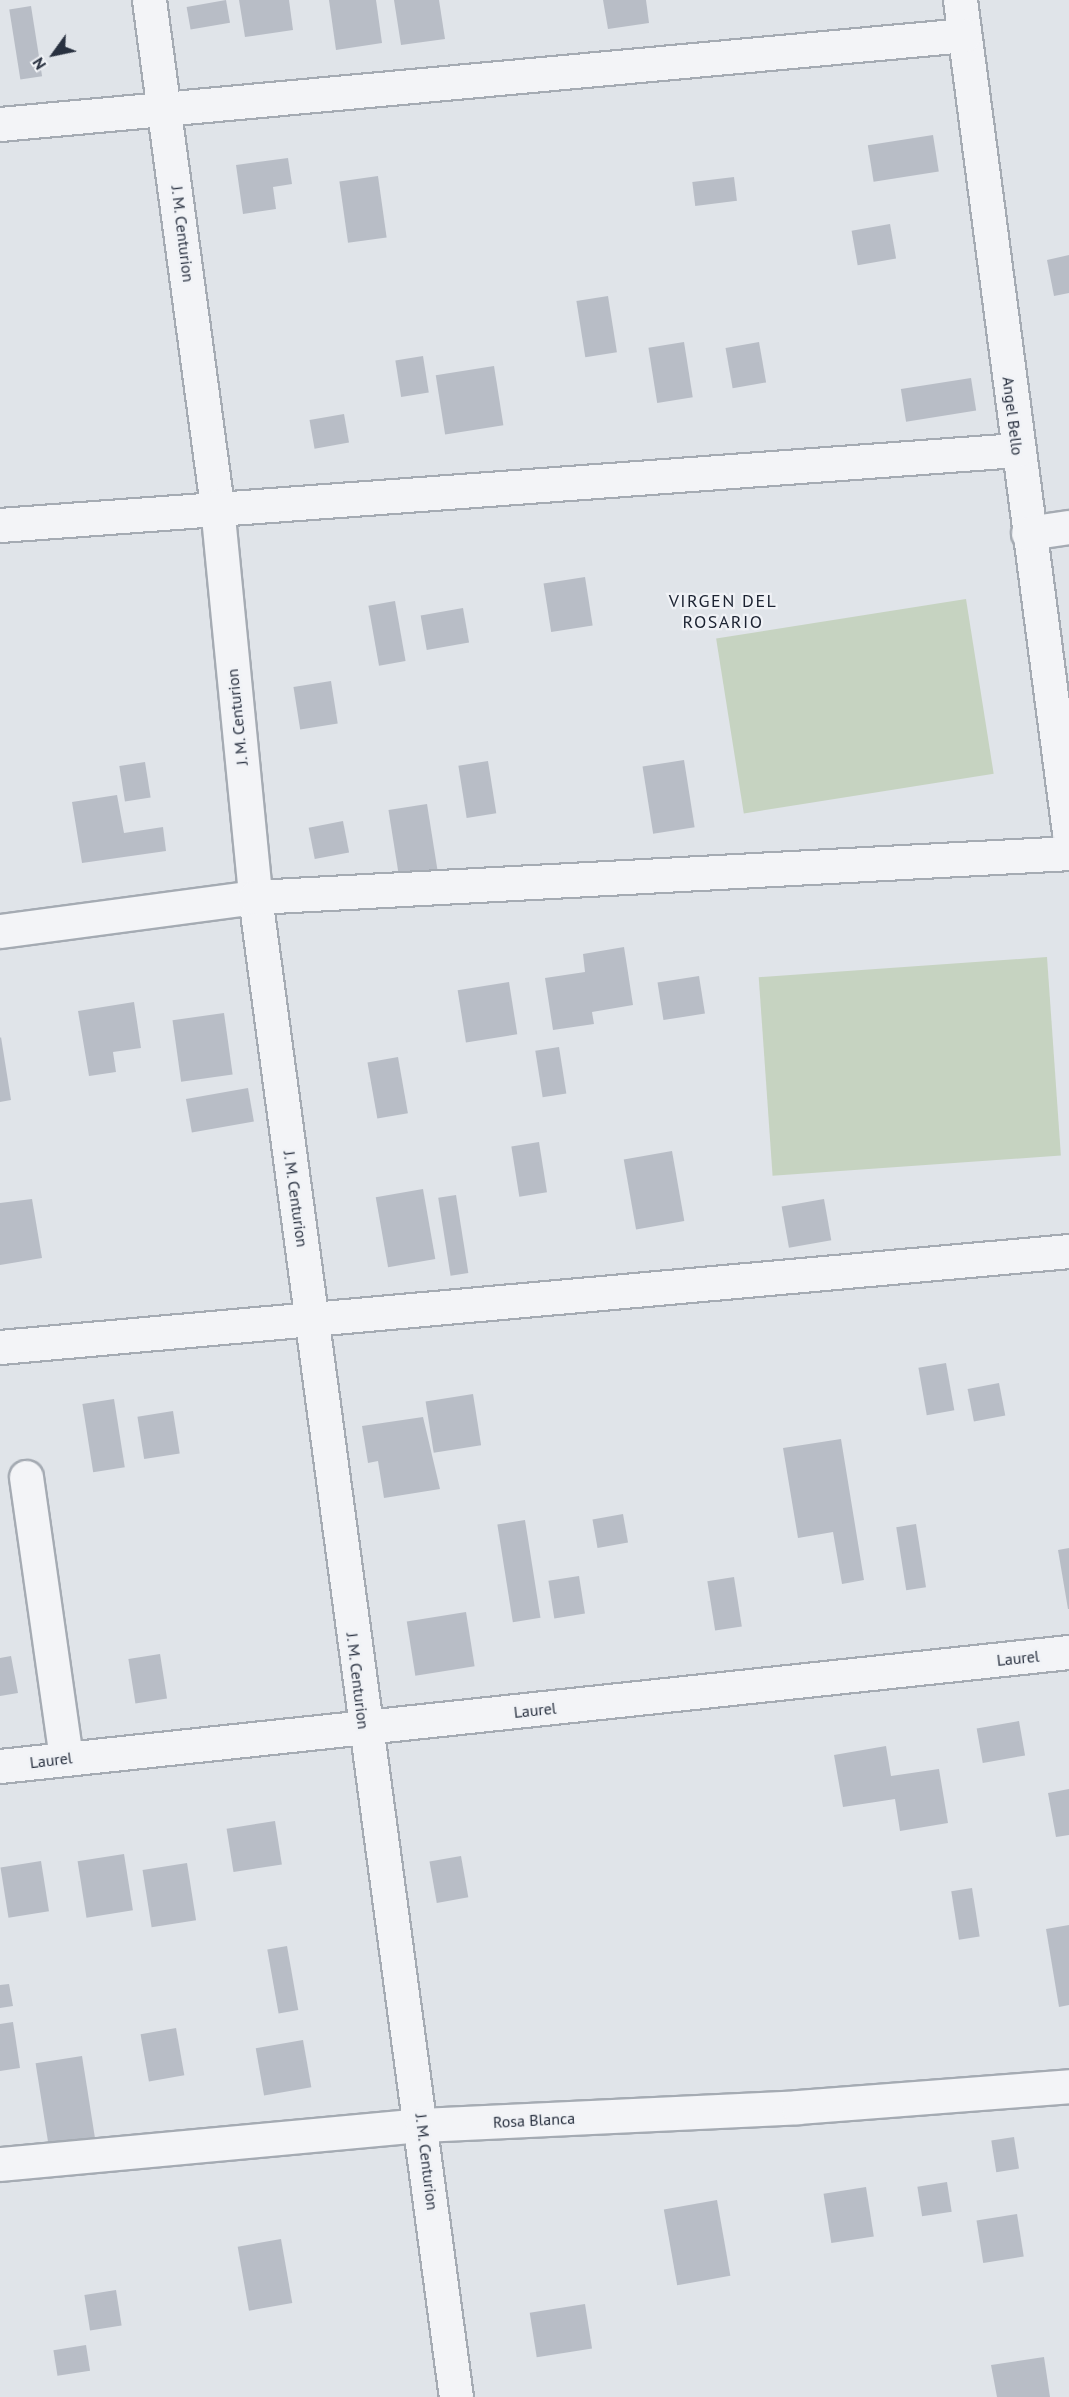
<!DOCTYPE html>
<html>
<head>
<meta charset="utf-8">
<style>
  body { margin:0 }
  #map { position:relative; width:1069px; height:2397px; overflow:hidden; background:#e0e4e9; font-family:"PT Sans",sans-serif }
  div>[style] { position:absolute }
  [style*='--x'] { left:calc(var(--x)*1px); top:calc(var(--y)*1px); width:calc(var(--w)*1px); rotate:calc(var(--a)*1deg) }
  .green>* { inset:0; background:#c6d3c1; transform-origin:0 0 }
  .building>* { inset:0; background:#b8bdc6; transform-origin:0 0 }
  .roads { filter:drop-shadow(2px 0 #a5abb3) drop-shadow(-2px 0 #a5abb3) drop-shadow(0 2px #a5abb3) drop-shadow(0 -2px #a5abb3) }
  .street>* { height:33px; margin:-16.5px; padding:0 16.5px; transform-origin:16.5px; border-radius:16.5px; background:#f3f4f7 }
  span { translate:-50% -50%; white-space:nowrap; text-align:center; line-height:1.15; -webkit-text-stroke:4.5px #f0f2f6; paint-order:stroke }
  .street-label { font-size:16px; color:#293140 }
  .neighbourhood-label { font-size:18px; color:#1b2231; letter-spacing:1.5px }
  .north { position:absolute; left:24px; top:24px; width:60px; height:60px; -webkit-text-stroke:4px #f0f2f6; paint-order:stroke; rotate:237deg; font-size:16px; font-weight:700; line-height:24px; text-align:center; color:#293140 }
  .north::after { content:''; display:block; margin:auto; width:21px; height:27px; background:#293140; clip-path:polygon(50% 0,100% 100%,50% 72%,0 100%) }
</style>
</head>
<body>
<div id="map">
  <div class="green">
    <div style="left:966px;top:599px;width:177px;height:253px;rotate:81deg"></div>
    <div style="left:1047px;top:957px;width:199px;height:289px;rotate:86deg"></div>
  </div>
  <div class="building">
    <div style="left:226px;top:0;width:23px;height:40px;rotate:80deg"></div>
    <div style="clip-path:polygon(239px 0,289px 0,293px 30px,245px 37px)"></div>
    <div style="clip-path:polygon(329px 0,376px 0,382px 43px,336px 50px)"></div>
    <div style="clip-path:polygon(394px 0,439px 0,445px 39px,401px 45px)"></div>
    <div style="clip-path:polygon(603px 0,646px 0,649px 23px,608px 29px)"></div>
    <div style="left:31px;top:6px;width:71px;height:22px;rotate:81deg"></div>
    <div style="left:933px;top:135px;width:37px;height:66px;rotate:81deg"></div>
    <div style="clip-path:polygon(288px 158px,292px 184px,273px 187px,276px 209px,243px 214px,236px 165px)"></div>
    <div style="left:378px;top:176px;width:62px;height:39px;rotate:82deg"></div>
    <div style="left:734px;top:177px;width:24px;height:42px;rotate:83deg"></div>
    <div style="left:890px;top:224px;width:35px;height:39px;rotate:80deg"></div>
    <div style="clip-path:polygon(1069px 255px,1069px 293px,1054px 296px,1047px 260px)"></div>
    <div style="left:608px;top:296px;width:57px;height:32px;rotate:81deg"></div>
    <div style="left:684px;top:342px;width:56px;height:36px;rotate:81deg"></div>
    <div style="left:759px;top:342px;width:41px;height:34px;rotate:80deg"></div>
    <div style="left:423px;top:356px;width:37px;height:28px;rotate:81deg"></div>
    <div style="left:494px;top:366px;width:60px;height:59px;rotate:81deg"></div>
    <div style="left:971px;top:378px;width:33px;height:71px;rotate:81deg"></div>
    <div style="left:344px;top:414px;width:29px;height:35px;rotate:80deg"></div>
    <div style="left:585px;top:577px;width:49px;height:42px;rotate:81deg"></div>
    <div style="left:395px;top:601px;width:61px;height:27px;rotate:80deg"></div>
    <div style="left:463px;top:608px;width:35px;height:43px;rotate:80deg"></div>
    <div style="left:331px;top:681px;width:43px;height:38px;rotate:81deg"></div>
    <div style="left:684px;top:760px;width:68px;height:42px;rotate:81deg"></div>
    <div style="left:488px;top:761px;width:53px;height:30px;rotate:81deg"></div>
    <div style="left:145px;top:762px;width:36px;height:26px;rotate:81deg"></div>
    <div style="clip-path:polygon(117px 795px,124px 833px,163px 827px,166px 851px,82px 863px,72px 802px)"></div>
    <div style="left:427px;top:804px;width:75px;height:39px;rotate:81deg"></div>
    <div style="left:343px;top:821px;width:32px;height:35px;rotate:79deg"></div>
    <div style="clip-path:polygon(624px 947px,633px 1005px,592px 1012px,594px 1024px,553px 1030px,545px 978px,585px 972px,583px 954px)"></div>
    <div style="left:699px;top:976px;width:38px;height:42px;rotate:81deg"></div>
    <div style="left:509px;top:982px;width:53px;height:52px;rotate:81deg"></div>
    <div style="clip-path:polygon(134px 1002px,141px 1048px,113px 1052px,116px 1072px,89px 1076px,78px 1011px)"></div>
    <div style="left:224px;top:1013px;width:62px;height:52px;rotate:82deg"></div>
    <div style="clip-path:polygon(1px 1037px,11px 1100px,0 1102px,0 1038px)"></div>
    <div style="left:559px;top:1047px;width:47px;height:24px;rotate:81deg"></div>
    <div style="left:398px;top:1057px;width:57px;height:31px;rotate:80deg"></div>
    <div style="left:248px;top:1088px;width:34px;height:63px;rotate:80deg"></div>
    <div style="left:539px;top:1142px;width:51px;height:28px;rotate:81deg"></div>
    <div style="left:672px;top:1151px;width:71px;height:49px;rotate:80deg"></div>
    <div style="left:423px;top:1189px;width:71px;height:48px;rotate:80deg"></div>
    <div style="left:456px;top:1195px;width:79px;height:18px;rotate:81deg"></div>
    <div style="clip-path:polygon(32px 1199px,42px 1258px,0 1265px,0 1203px)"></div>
    <div style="left:824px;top:1199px;width:42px;height:43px;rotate:80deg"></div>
    <div style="left:946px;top:1363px;width:48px;height:28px;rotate:80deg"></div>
    <div style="left:999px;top:1383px;width:33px;height:32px;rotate:79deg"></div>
    <div style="left:473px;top:1394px;width:52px;height:48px;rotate:81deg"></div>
    <div style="left:114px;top:1399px;width:69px;height:32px;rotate:81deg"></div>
    <div style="left:173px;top:1411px;width:43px;height:36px;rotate:81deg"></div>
    <div style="clip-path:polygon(423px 1417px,440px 1489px,384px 1498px,378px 1461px,368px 1463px,362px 1426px)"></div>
    <div style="clip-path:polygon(841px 1439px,864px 1580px,842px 1584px,833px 1532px,798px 1538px,783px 1448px)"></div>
    <div style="left:623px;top:1514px;width:29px;height:31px;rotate:80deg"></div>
    <div style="left:525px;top:1520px;width:99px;height:28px;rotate:81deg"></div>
    <div style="left:916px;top:1524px;width:64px;height:20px;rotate:81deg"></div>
    <div style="clip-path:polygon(1069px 1548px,1069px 1609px,1068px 1609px,1058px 1550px)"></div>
    <div style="left:579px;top:1576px;width:38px;height:31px;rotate:81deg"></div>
    <div style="left:734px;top:1577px;width:50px;height:27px;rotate:81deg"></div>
    <div style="left:466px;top:1612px;width:55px;height:60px;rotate:81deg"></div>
    <div style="left:160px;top:1654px;width:45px;height:32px;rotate:81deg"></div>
    <div style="clip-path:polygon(11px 1656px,18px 1693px,0 1696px,0 1658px)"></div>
    <div style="left:1019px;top:1721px;width:35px;height:43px;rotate:80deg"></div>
    <div style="clip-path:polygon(886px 1746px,891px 1776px,939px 1769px,948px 1823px,900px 1831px,895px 1799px,843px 1807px,834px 1755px)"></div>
    <div style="clip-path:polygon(1069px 1789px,1069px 1835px,1056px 1837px,1048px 1793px)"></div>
    <div style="left:275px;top:1821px;width:44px;height:49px;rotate:81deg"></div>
    <div style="left:124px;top:1854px;width:57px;height:47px;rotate:81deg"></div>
    <div style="left:461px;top:1856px;width:42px;height:32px;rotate:80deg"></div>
    <div style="left:41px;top:1861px;width:51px;height:41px;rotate:81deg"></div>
    <div style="left:187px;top:1863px;width:58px;height:45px;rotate:81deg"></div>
    <div style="left:972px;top:1888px;width:49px;height:21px;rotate:81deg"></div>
    <div style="clip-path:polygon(1069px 1925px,1069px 2005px,1059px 2007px,1046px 1929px)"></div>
    <div style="left:287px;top:1946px;width:65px;height:20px;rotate:80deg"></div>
    <div style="clip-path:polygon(9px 1984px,13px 2006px,0 2008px,0 1985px)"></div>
    <div style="clip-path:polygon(13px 2022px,20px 2068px,0 2071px,0 2024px)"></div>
    <div style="left:176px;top:2028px;width:48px;height:36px;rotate:80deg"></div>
    <div style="left:303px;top:2040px;width:48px;height:48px;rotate:80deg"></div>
    <div style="left:82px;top:2056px;width:85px;height:47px;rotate:81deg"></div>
    <div style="left:1014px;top:2137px;width:32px;height:23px;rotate:81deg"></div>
    <div style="left:947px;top:2182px;width:30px;height:30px;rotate:81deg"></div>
    <div style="left:866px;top:2187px;width:50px;height:43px;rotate:81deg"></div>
    <div style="left:717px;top:2200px;width:77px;height:54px;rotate:80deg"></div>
    <div style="left:1017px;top:2214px;width:43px;height:41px;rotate:81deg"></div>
    <div style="left:281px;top:2239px;width:65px;height:44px;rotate:80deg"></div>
    <div style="left:116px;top:2290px;width:36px;height:32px;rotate:81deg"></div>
    <div style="left:585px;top:2304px;width:45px;height:56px;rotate:81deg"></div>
    <div style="left:86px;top:2345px;width:26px;height:33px;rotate:81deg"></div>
    <div style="clip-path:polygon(1044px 2357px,1050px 2397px,997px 2397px,991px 2365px)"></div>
  </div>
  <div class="roads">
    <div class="street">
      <div style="--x:149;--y:0;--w:511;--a:82.35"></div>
      <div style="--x:217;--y:506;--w:393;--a:84.4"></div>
      <div style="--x:255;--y:897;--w:1513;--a:82.37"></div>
      <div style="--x:960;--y:0;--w:839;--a:82.54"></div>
      <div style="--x:0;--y:124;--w:968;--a:-5.27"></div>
      <div style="--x:0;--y:525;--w:1020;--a:-4.22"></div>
      <div style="--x:1028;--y:533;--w:41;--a:-8.3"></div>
      <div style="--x:0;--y:931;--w:257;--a:-7.6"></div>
      <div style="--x:255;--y:897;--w:815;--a:-3.09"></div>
      <div style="--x:0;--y:1347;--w:1073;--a:-5.13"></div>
      <div style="--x:26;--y:1477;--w:284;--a:81.9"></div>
      <div style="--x:0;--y:1766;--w:1075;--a:-6.09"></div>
      <div style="--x:0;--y:2164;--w:424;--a:-5.3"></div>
      <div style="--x:422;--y:2125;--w:376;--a:-2.7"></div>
      <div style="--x:798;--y:2107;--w:272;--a:-4.4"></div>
    </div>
  </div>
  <div class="street-label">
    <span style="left:183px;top:234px;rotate:83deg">J. M. Centurion</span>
    <span style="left:1013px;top:416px;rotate:83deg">Angel Bello</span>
    <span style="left:237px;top:717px;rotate:-96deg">J. M. Centurion</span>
    <span style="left:296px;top:1199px;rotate:82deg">J. M. Centurion</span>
    <span style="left:1018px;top:1658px;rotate:-6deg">Laurel</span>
    <span style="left:358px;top:1681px;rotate:83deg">J. M. Centurion</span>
    <span style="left:535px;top:1710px;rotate:-6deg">Laurel</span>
    <span style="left:51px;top:1760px;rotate:-7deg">Laurel</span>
    <span style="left:534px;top:2120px;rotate:-3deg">Rosa Blanca</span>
    <span style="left:427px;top:2162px;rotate:83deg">J. M. Centurion</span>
  </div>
  <div class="neighbourhood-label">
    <span style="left:723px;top:612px">VIRGEN DEL<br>ROSARIO</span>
  </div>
  <div class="north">N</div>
</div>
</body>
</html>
